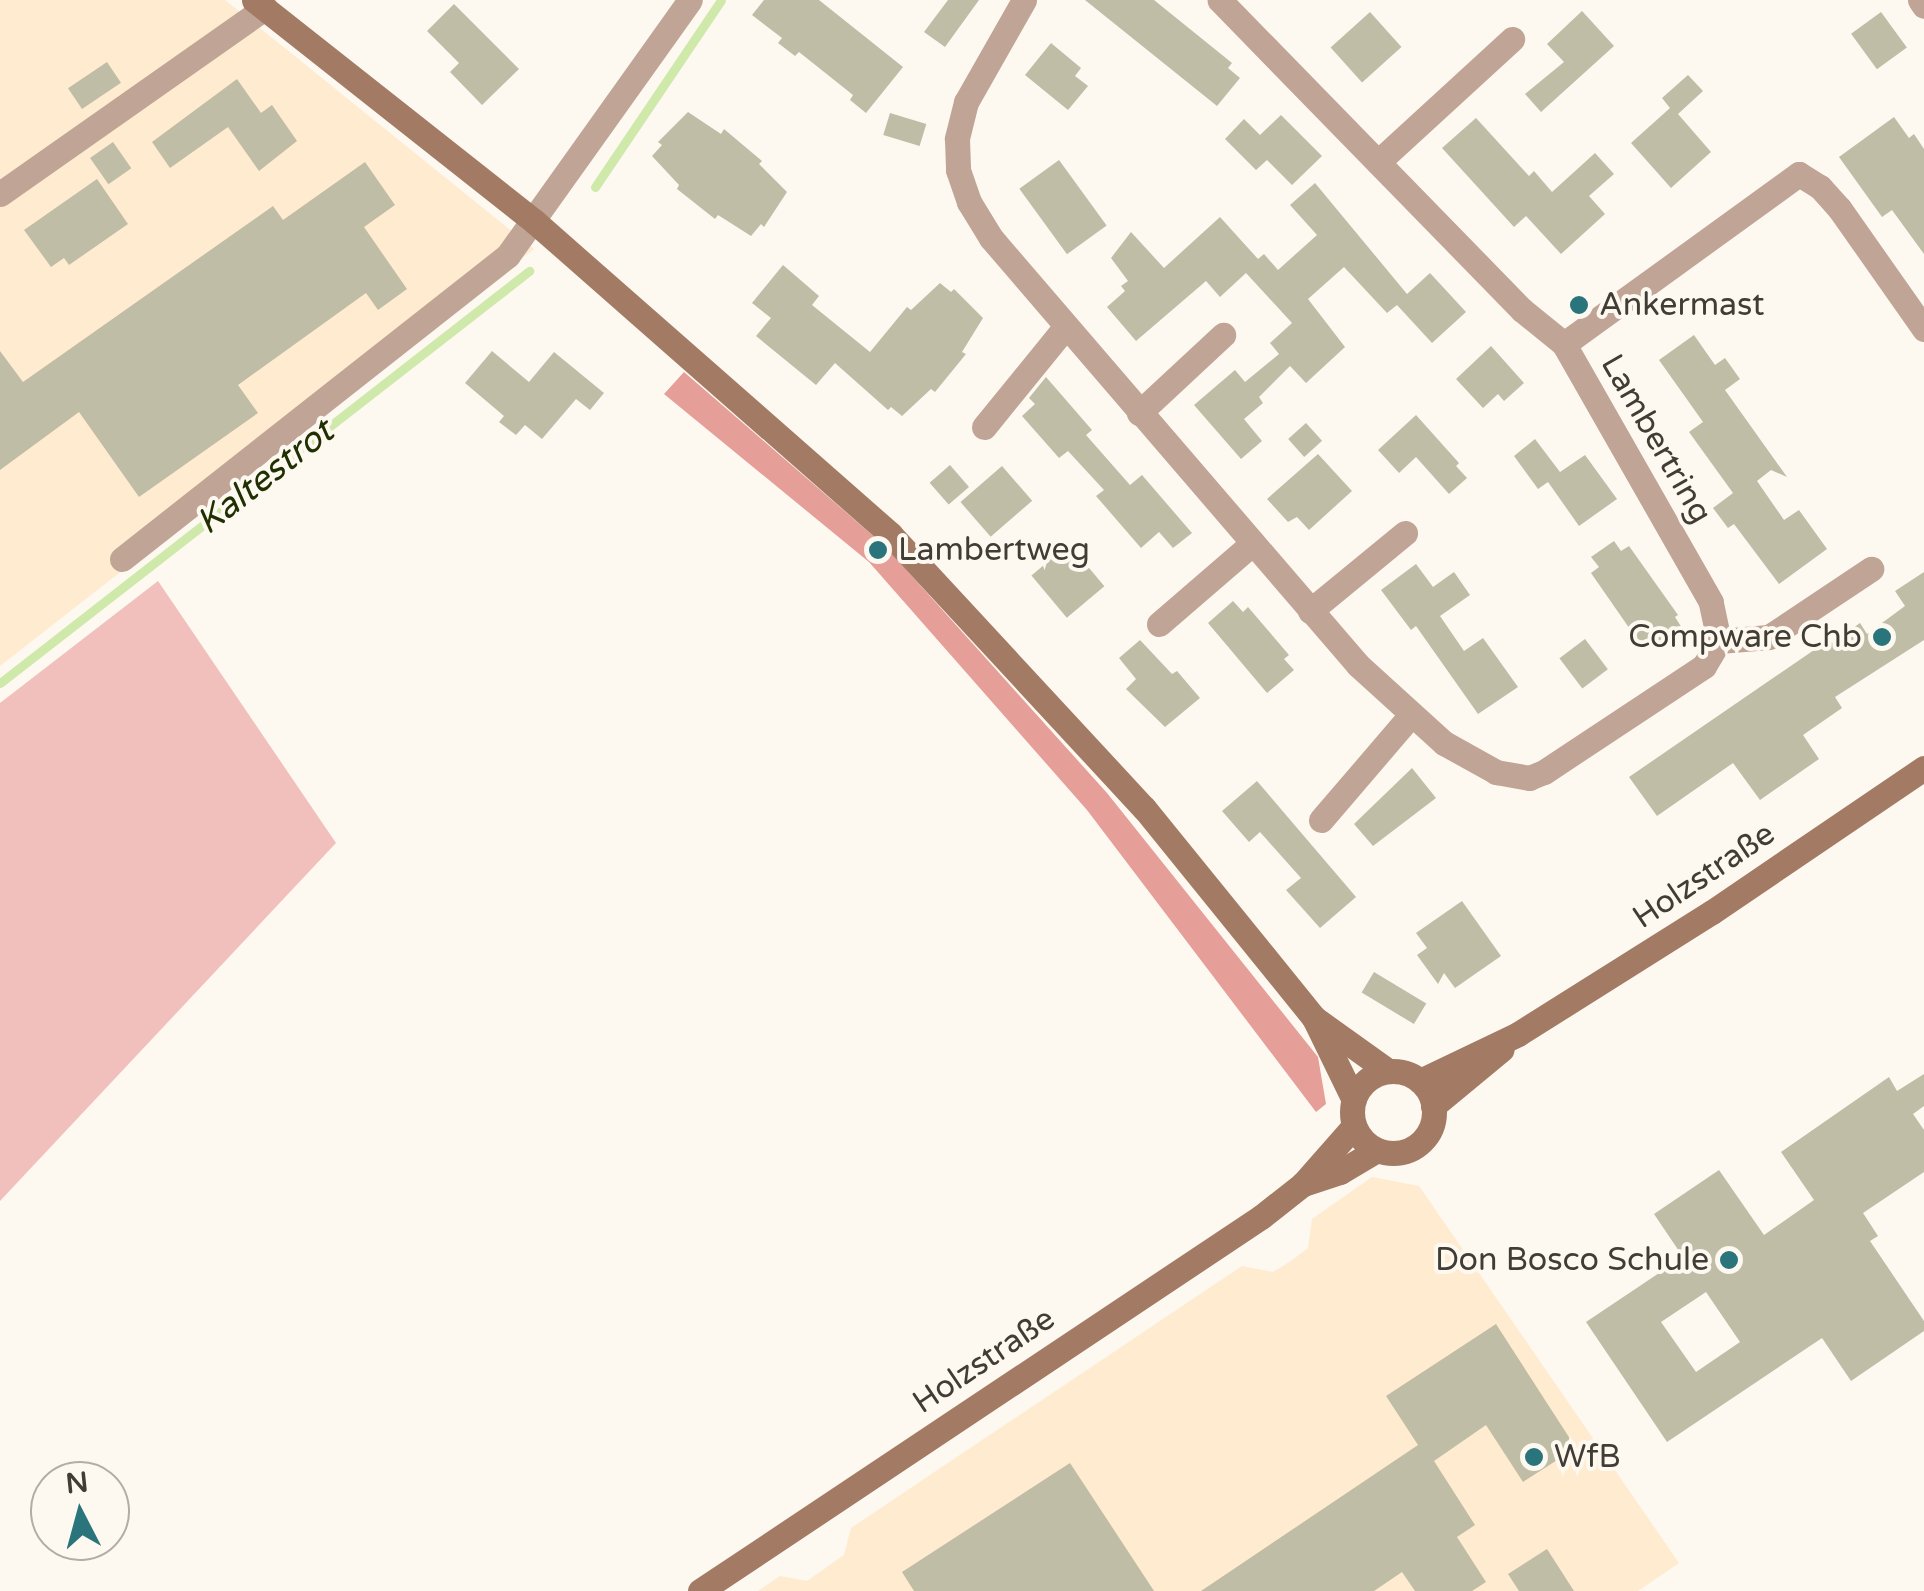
<!DOCTYPE html>
<html>
<head>
<meta charset="utf-8">
<style>
  body { margin:0 }
  #map { position:relative; width:1924px; height:1591px; overflow:hidden; background:#fdf8f0; font-family:"Varela Round",sans-serif }
  div>[style] { position:absolute }
  [style*='--x'] { left:calc(var(--x)*1px); top:calc(var(--y)*1px); width:calc(var(--w)*1px); rotate:calc(var(--a)*1deg) }
  .built>* { inset:0; background:#feebd0 }
  .green>* { inset:0; background:#f2c0bc }
  .forest>* { inset:0; background:#e69e99 }
  .stream>* { height:9px; margin:-4.5px; padding:0 4.5px; transform-origin:4.5px; border-radius:4.5px; background:#cee9aa }
  .building>* { inset:0; background:#c0bda7; transform-origin:0 0 }
  .street>* { height:25px; margin:-12.5px; padding:0 12.5px; transform-origin:12.5px; border-radius:12.5px; background:#c0a495 }
  .secondary>* { height:25px; margin:-12.5px; padding:0 12.5px; transform-origin:12.5px; border-radius:12.5px; background:#a37b65 }
  .secondary>.ring { margin:-12.5px; padding:0; box-sizing:content-box; background:none; border:25px solid #a37b65; border-radius:50% }
  .dots>* { width:28px; height:28px; translate:-50% -50%; box-sizing:border-box; border:5px solid #fdf8f0; border-radius:50% }
  span { translate:-50% -50%; white-space:nowrap; text-align:center; line-height:1.15; -webkit-text-stroke:8px #fdf8f0; paint-order:stroke }
  .poi-label { font-size:32px; color:#413c34 }
  .left { translate:0 -50%; text-align:left }
  .right { translate:-100% -50%; text-align:right }
  .street-label { font-size:32px; color:#413c34 }
  .water-label { font-size:35px; color:#203002; font-style:italic }
  .north { position:absolute; left:30px; top:1461px; width:100px; height:100px; box-sizing:border-box; background:#fdf8f0; border:2px solid #b2ada5; border-radius:50%; rotate:354deg; font-size:28px; font-weight:700; line-height:40px; text-align:center; color:#413c34 }
  .north::after { content:''; display:block; margin:auto; width:35px; height:45px; background:#2a747b; clip-path:polygon(50% 0,100% 100%,50% 72%,0 100%) }
</style>
</head>
<body>
<div id="map">
  <div class="built">
    <div style="clip-path:polygon(0 0,225px 0,534px 249px,0 666px)"></div>
    <div style="clip-path:polygon(1372px 1177px,1419px 1186px,1679px 1563px,1638px 1591px,758px 1591px,780px 1576px,807px 1581px,844px 1555px,851px 1528px,1242px 1266px,1273px 1272px,1291px 1261px,1308px 1248px,1312px 1219px)"></div>
  </div>
  <div class="green">
    <div style="clip-path:polygon(158px 581px,336px 843px,0 1201px,0 703px)"></div>
  </div>
  <div class="forest">
    <div style="clip-path:polygon(684px 372px,885px 546px,1107px 793px,1318px 1057px,1326px 1104px,1316px 1112px,1087px 810px,869px 562px,664px 394px)"></div>
  </div>
  <div class="stream">
    <div style="--x:595;--y:187;--w:225;--a:-56"></div>
    <div style="--x:0;--y:683;--w:671;--a:-37.91"></div>
  </div>
  <div class="building">
    <div style="clip-path:polygon(764px 0,819px 0,903px 67px,866px 113px,850px 100px,853px 95px,799px 52px,795px 56px,778px 43px,782px 38px,752px 15px)"></div>
    <div style="clip-path:polygon(948px 0,979px 0,945px 47px,924px 32px)"></div>
    <div style="clip-path:polygon(1085px 0,1154px 0,1232px 63px,1228px 68px,1240px 78px,1217px 106px)"></div>
    <div style="clip-path:polygon(454px 4px,519px 69px,482px 105px,450px 72px,459px 63px,427px 31px)"></div>
    <div style="clip-path:polygon(1582px 11px,1614px 46px,1541px 112px,1525px 94px,1564px 62px,1547px 44px)"></div>
    <div style="left:1370px;top:12px;width:47px;height:53px;rotate:48deg"></div>
    <div style="left:1881px;top:12px;width:44px;height:37px;rotate:54deg"></div>
    <div style="clip-path:polygon(1051px 43px,1081px 68px,1075px 76px,1088px 86px,1068px 110px,1025px 75px)"></div>
    <div style="left:107px;top:62px;width:25px;height:47px;rotate:56deg"></div>
    <div style="clip-path:polygon(1688px 75px,1703px 91px,1678px 114px,1711px 152px,1671px 188px,1631px 143px,1670px 108px,1662px 98px)"></div>
    <div style="clip-path:polygon(237px 79px,261px 113px,272px 105px,297px 141px,259px 171px,228px 127px,170px 168px,152px 142px)"></div>
    <div style="clip-path:polygon(688px 112px,721px 134px,724px 129px,762px 161px,759px 164px,787px 192px,764px 227px,761px 224px,751px 236px,718px 215px,715px 219px,677px 189px,679px 185px,652px 156px,662px 145px,658px 142px)"></div>
    <div style="left:890px;top:113px;width:38px;height:23px;rotate:17deg"></div>
    <div style="clip-path:polygon(1281px 115px,1322px 156px,1292px 185px,1267px 160px,1256px 170px,1225px 139px,1244px 119px,1260px 135px)"></div>
    <div style="clip-path:polygon(1894px 117px,1909px 138px,1914px 134px,1924px 149px,1924px 254px,1892px 210px,1882px 217px,1839px 157px)"></div>
    <div style="clip-path:polygon(1476px 118px,1529px 176px,1534px 171px,1552px 192px,1595px 153px,1614px 174px,1589px 196px,1605px 214px,1561px 254px,1526px 216px,1514px 227px,1442px 148px)"></div>
    <div style="left:113px;top:142px;width:32px;height:28px;rotate:55deg"></div>
    <div style="left:1059px;top:160px;width:81px;height:49px;rotate:54deg"></div>
    <div style="clip-path:polygon(365px 162px,395px 205px,364px 227px,407px 289px,378px 310px,366px 293px,238px 385px,258px 413px,139px 497px,79px 412px,0 470px,0 351px,23px 382px,273px 206px,283px 220px)"></div>
    <div style="clip-path:polygon(97px 179px,128px 224px,69px 265px,64px 258px,51px 267px,24px 230px)"></div>
    <div style="clip-path:polygon(1315px 183px,1407px 294px,1430px 273px,1466px 312px,1432px 343px,1397px 305px,1387px 313px,1344px 267px,1308px 299px,1345px 347px,1306px 383px,1290px 366px,1259px 397px,1263px 403px,1244px 419px,1262px 441px,1241px 459px,1194px 405px,1235px 370px,1245px 382px,1279px 354px,1270px 343px,1292px 323px,1246px 273px,1220px 297px,1206px 281px,1136px 341px,1107px 307px,1125px 291px,1121px 286px,1128px 281px,1111px 258px,1131px 232px,1164px 268px,1220px 217px,1258px 259px,1264px 254px,1278px 270px,1317px 235px,1290px 205px)"></div>
    <div style="clip-path:polygon(783px 265px,819px 296px,812px 305px,870px 352px,907px 307px,911px 310px,940px 283px,951px 292px,954px 289px,983px 318px,962px 352px,966px 354px,935px 392px,931px 389px,902px 416px,891px 407px,888px 410px,835px 363px,816px 385px,756px 336px,771px 318px,752px 303px)"></div>
    <div style="clip-path:polygon(1694px 335px,1715px 365px,1725px 358px,1740px 379px,1725px 390px,1787px 477px,1771px 470px,1757px 481px,1784px 520px,1799px 510px,1827px 549px,1779px 584px,1734px 524px,1728px 528px,1713px 508px,1733px 493px,1689px 432px,1703px 422px,1659px 360px)"></div>
    <div style="clip-path:polygon(1491px 346px,1524px 383px,1504px 401px,1498px 394px,1483px 408px,1456px 379px)"></div>
    <div style="clip-path:polygon(492px 351px,529px 382px,554px 352px,604px 393px,590px 410px,576px 399px,542px 439px,525px 425px,516px 435px,499px 422px,504px 416px,465px 383px)"></div>
    <div style="clip-path:polygon(1046px 377px,1092px 430px,1086px 435px,1130px 485px,1142px 475px,1192px 533px,1173px 548px,1159px 532px,1141px 548px,1096px 496px,1104px 490px,1068px 451px,1059px 458px,1022px 416px,1035px 404px,1029px 398px)"></div>
    <div style="clip-path:polygon(1416px 415px,1459px 463px,1456px 466px,1467px 478px,1449px 494px,1416px 457px,1399px 473px,1378px 450px)"></div>
    <div style="left:1306px;top:423px;width:24px;height:24px;rotate:48deg"></div>
    <div style="clip-path:polygon(1535px 439px,1560px 472px,1585px 455px,1617px 499px,1579px 526px,1548px 482px,1538px 489px,1514px 456px)"></div>
    <div style="clip-path:polygon(1318px 454px,1352px 491px,1309px 530px,1297px 517px,1288px 522px,1267px 499px)"></div>
    <div style="left:950px;top:465px;width:29px;height:27px;rotate:49deg"></div>
    <div style="left:1002px;top:466px;width:46px;height:55px;rotate:49deg"></div>
    <div style="clip-path:polygon(1614px 541px,1621px 551px,1629px 546px,1678px 615px,1675px 617px,1682px 628px,1660px 644px,1654px 635px,1641px 645px,1591px 573px,1599px 567px,1591px 557px)"></div>
    <div style="left:1069px;top:544px;width:55px;height:49px;rotate:50deg"></div>
    <div style="clip-path:polygon(1416px 564px,1433px 587px,1454px 572px,1470px 595px,1440px 616px,1464px 651px,1483px 638px,1518px 687px,1478px 714px,1416px 626px,1411px 630px,1381px 590px)"></div>
    <div style="clip-path:polygon(1924px 572px,1924px 640px,1835px 697px,1842px 708px,1803px 735px,1819px 759px,1760px 800px,1733px 763px,1657px 816px,1629px 777px,1830px 639px,1832px 643px,1860px 623px,1867px 634px,1905px 606px,1895px 591px)"></div>
    <div style="clip-path:polygon(1233px 601px,1243px 612px,1248px 607px,1289px 655px,1284px 659px,1294px 670px,1267px 693px,1208px 623px)"></div>
    <div style="left:1585px;top:639px;width:38px;height:32px;rotate:53deg"></div>
    <div style="clip-path:polygon(1140px 640px,1172px 674px,1177px 671px,1200px 698px,1165px 727px,1126px 689px,1136px 679px,1119px 658px)"></div>
    <div style="clip-path:polygon(1412px 768px,1436px 798px,1373px 846px,1354px 824px)"></div>
    <div style="clip-path:polygon(1257px 781px,1356px 897px,1320px 928px,1286px 890px,1301px 878px,1260px 832px,1249px 842px,1222px 811px)"></div>
    <div style="clip-path:polygon(1462px 901px,1501px 956px,1455px 988px,1444px 973px,1438px 984px,1417px 955px,1427px 948px,1416px 933px)"></div>
    <div style="left:1374px;top:972px;width:61px;height:24px;rotate:31deg"></div>
    <div style="clip-path:polygon(evenodd,1924px 1074px,1924px 1106px,1913px 1114px,1924px 1130px,1924px 1172px,1863px 1213px,1878px 1236px,1870px 1241px,1924px 1321px,1924px 1331px,1851px 1381px,1822px 1338px,1667px 1442px,1586px 1322px,1683px 1257px,1654px 1214px,1719px 1170px,1764px 1235px,1814px 1200px,1781px 1152px,1889px 1077px,1897px 1091px,1924px 1074px,1706px 1292px,1740px 1342px,1696px 1372px,1661px 1322px,1706px 1292px)"></div>
    <div style="clip-path:polygon(1496px 1324px,1576px 1448px,1523px 1482px,1486px 1425px,1434px 1461px,1475px 1525px,1457px 1537px,1486px 1582px,1472px 1591px,1415px 1591px,1402px 1572px,1374px 1591px,1201px 1591px,1418px 1445px,1386px 1396px)"></div>
    <div style="clip-path:polygon(1070px 1463px,1154px 1591px,914px 1591px,902px 1572px)"></div>
    <div style="clip-path:polygon(1547px 1549px,1574px 1591px,1519px 1591px,1508px 1574px)"></div>
  </div>
  <div class="street">
    <div style="--x:1024;--y:0;--w:117;--a:119.6"></div>
    <div style="--x:966;--y:102;--w:38;--a:104"></div>
    <div style="--x:957;--y:139;--w:31;--a:88"></div>
    <div style="--x:958;--y:170;--w:34;--a:71"></div>
    <div style="--x:969;--y:202;--w:42;--a:58.6"></div>
    <div style="--x:991;--y:238;--w:563;--a:49.32"></div>
    <div style="--x:1358;--y:665;--w:116;--a:42.2"></div>
    <div style="--x:1444;--y:743;--w:60;--a:29.1"></div>
    <div style="--x:1496;--y:772;--w:34;--a:10"></div>
    <div style="--x:1529;--y:778;--w:16;--a:-22"></div>
    <div style="--x:1544;--y:772;--w:192;--a:-33.5"></div>
    <div style="--x:1704;--y:666;--w:29;--a:-59"></div>
    <div style="--x:1719;--y:641;--w:40;--a:-102"></div>
    <div style="--x:1711;--y:602;--w:297;--a:-119.7"></div>
    <div style="--x:1564;--y:344;--w:54;--a:-141"></div>
    <div style="--x:1522;--y:310;--w:433;--a:-134.3"></div>
    <div style="--x:1920;--y:0;--w:7;--a:56"></div>
    <div style="--x:1378;--y:162;--w:182;--a:-42.5"></div>
    <div style="--x:0;--y:194;--w:324;--a:-35.1"></div>
    <div style="--x:1564;--y:344;--w:290;--a:-35.9"></div>
    <div style="--x:1799;--y:174;--w:25;--a:32"></div>
    <div style="--x:1820;--y:187;--w:28;--a:48"></div>
    <div style="--x:1839;--y:208;--w:148;--a:54.9"></div>
    <div style="--x:1139;--y:413;--w:115;--a:-42.9"></div>
    <div style="--x:984;--y:427;--w:130;--a:-50.9"></div>
    <div style="--x:122;--y:559;--w:491;--a:-38.2"></div>
    <div style="--x:508;--y:255;--w:313;--a:-54.5"></div>
    <div style="--x:1310;--y:611;--w:123;--a:-39.4"></div>
    <div style="--x:1159;--y:624;--w:124;--a:-40.8"></div>
    <div style="--x:1719;--y:641;--w:50;--a:-4.6"></div>
    <div style="--x:1769;--y:637;--w:123;--a:-33.7"></div>
    <div style="--x:1321;--y:820;--w:137;--a:-49.4"></div>
  </div>
  <div class="secondary">
    <div style="--x:254;--y:0;--w:358;--a:38.3"></div>
    <div style="--x:535;--y:222;--w:473;--a:41.3"></div>
    <div style="--x:890;--y:534;--w:374;--a:47.2"></div>
    <div style="--x:1144;--y:808;--w:270;--a:51"></div>
    <div style="--x:1314;--y:1018;--w:89;--a:64"></div>
    <div style="--x:1314;--y:1018;--w:91;--a:35.6"></div>
    <div class="ring" style="left:1352px;top:1071px;width:57px;height:57px"></div>
    <div style="--x:1420;--y:1081;--w:109;--a:-25.6"></div>
    <div style="--x:1518;--y:1034;--w:229;--a:-32.2"></div>
    <div style="--x:1712;--y:912;--w:256;--a:-34.2"></div>
    <div style="--x:1433;--y:1106;--w:89;--a:-39.6"></div>
    <div style="--x:1303;--y:1184;--w:39;--a:-18"></div>
    <div style="--x:1340;--y:1172;--w:43;--a:-30.7"></div>
    <div style="--x:700;--y:1591;--w:674;--a:-33.69"></div>
    <div style="--x:1261;--y:1217;--w:53;--a:-38.2"></div>
    <div style="--x:1303;--y:1184;--w:77;--a:-48.7"></div>
  </div>
  <div class="dots">
    <div style="left:1579px;top:305px;background:#2a747b"></div>
    <div style="left:878px;top:550px;background:#2a747b"></div>
    <div style="left:1882px;top:637px;background:#2a747b"></div>
    <div style="left:1729px;top:1260px;background:#2a747b"></div>
    <div style="left:1534px;top:1457px;background:#2a747b"></div>
  </div>
  <div class="poi-label">
    <span class="left" style="left:1599px;top:305px">Ankermast</span>
    <span class="left" style="left:898px;top:550px">Lambertweg</span>
    <span class="right" style="left:1862px;top:637px">Compware Chb</span>
    <span class="right" style="left:1709px;top:1260px">Don Bosco Schule</span>
    <span class="left" style="left:1554px;top:1457px">WfB</span>
  </div>
  <div class="street-label">
    <span style="left:1656px;top:439px;rotate:60deg">Lambertring</span>
    <span style="left:1704px;top:876px;rotate:-34deg">Holzstraße</span>
    <span style="left:984px;top:1361px;rotate:-34deg">Holzstraße</span>
  </div>
  <div class="water-label">
    <span style="left:265px;top:477px;rotate:-38deg">Kaltestrot</span>
  </div>
  <div class="north">N</div>
</div>
</body>
</html>
